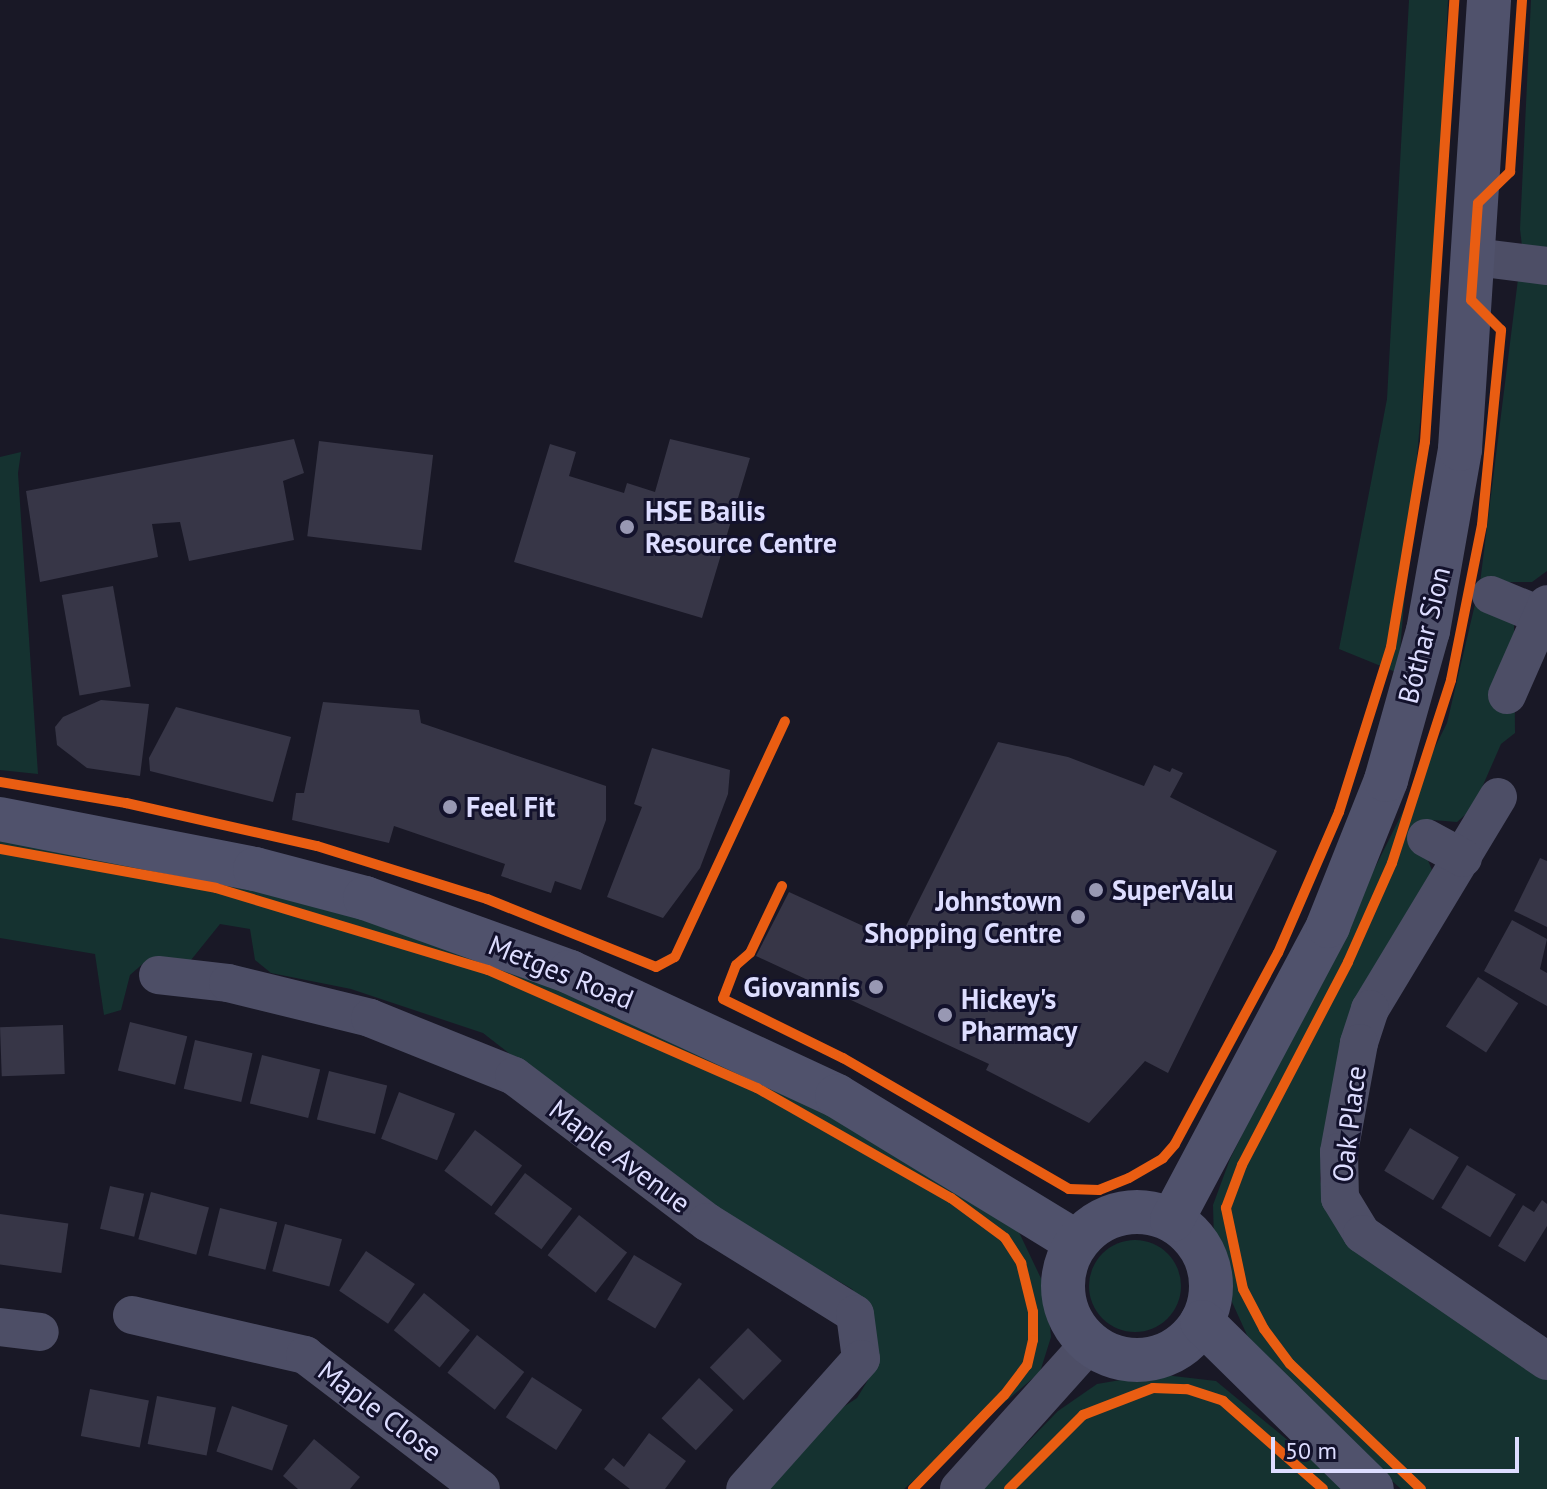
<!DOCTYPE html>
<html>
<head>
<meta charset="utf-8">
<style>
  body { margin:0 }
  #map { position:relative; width:1547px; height:1489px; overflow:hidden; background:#191826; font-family:"PT Sans",sans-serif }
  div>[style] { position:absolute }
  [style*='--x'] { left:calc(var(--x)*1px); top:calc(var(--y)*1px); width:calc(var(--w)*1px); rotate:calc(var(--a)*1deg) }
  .green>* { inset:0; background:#153230 }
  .round { border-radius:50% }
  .building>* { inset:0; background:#373647; transform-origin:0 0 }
  .street>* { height:38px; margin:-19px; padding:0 19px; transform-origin:19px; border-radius:19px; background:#4d4e66 }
  .secondary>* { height:44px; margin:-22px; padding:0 22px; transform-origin:22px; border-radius:22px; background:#50526c }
  .secondary>.ring { margin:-22px; padding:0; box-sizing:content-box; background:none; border:44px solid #50526c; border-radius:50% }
  .cycleway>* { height:10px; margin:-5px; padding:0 5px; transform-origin:5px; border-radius:5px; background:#e95d12 }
  .dots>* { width:22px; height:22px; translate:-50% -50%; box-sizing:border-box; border:4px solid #13122c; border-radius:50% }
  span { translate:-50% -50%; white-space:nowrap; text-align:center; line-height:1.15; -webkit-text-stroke:6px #13122c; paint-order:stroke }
  .poi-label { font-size:28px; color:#ddf; font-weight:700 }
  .left { translate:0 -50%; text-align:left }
  .right { translate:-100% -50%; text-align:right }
  .street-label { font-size:28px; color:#ddf }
  .scale { position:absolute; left:1271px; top:1437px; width:248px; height:36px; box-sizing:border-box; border:4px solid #ddf; border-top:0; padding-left:10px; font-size:24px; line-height:28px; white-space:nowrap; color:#ddf; -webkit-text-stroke:6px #13122c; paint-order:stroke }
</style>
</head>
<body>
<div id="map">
  <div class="green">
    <div style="clip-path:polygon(1409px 0,1448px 0,1436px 240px,1398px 673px,1339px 649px,1387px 399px)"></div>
    <div style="clip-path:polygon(1531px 0,1547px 0,1547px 248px,1522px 246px,1520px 229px)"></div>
    <div style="clip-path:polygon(1518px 279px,1547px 279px,1547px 571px,1532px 582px,1501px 582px,1514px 623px,1515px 733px,1501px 744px,1473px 808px,1457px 822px,1433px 820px,1420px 841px,1432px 870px,1324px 1139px,1320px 1178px,1326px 1211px,1547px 1378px,1547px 1489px,1401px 1489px,1294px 1392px,1247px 1335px,1227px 1291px,1214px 1241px,1213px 1205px,1230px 1159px,1447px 723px,1480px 583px)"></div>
    <div style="clip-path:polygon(21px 452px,18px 473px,38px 774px,0 770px,0 457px)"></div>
    <div style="clip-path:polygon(0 835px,395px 921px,778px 1081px,1015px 1224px,1047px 1291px,1051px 1337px,1040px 1372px,904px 1489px,764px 1489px,819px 1423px,857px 1398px,868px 1380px,869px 1315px,852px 1289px,691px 1195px,483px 1033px,351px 989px,271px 973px,255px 960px,250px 929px,220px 924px,191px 960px,146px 961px,130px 975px,121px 1010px,104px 1015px,95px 954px,0 938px)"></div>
    <div class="round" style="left:1089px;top:1240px;width:92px;height:92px"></div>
    <div style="clip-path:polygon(1156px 1374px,1216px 1381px,1347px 1489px,982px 1489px,1058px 1411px,1097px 1384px)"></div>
  </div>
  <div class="building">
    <div style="clip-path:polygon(294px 439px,304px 473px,283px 481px,294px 540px,189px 561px,180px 522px,152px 524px,158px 557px,40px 582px,26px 491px)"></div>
    <div style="clip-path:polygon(670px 439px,750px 458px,702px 618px,514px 562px,550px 444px,576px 452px,569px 476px,624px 493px,627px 483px,655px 492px)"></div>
    <div style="left:319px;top:441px;width:115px;height:96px;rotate:7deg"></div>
    <div style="left:113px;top:586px;width:102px;height:52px;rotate:80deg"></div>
    <div style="clip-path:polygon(101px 700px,149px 704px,140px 776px,87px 768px,57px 745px,55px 727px,63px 717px)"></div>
    <div style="clip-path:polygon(323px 702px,419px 710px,421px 723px,606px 786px,606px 820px,581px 890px,555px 881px,551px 893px,501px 876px,505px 864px,394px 826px,389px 843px,292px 820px,296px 793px,304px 793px)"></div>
    <div style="clip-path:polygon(176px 707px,291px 737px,273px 802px,150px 771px,149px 758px)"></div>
    <div style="clip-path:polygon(998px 742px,1068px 757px,1144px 786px,1154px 765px,1170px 772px,1172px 768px,1183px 773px,1170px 797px,1277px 851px,1168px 1073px,1145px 1061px,1089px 1123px,986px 1070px,989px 1064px,756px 956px,789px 892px,898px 942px)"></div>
    <div style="clip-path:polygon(652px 748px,730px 770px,728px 794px,700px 868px,663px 918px,607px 897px,642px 807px,634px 804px)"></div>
    <div style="clip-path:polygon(1540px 858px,1547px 861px,1547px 927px,1514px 911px)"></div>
    <div style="clip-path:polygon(1512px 920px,1547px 939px,1540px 969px,1547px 973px,1547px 1006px,1484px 971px)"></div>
    <div style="left:1478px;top:977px;width:48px;height:59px;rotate:33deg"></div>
    <div style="left:130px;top:1022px;width:59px;height:50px;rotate:14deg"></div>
    <div style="left:63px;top:1025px;width:49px;height:63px;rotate:88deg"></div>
    <div style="left:195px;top:1040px;width:59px;height:50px;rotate:13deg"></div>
    <div style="left:262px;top:1055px;width:60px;height:50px;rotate:14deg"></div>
    <div style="left:329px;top:1071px;width:60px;height:50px;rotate:14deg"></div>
    <div style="left:399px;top:1092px;width:60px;height:50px;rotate:21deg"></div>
    <div style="left:1410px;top:1128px;width:57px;height:50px;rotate:31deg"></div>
    <div style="left:475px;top:1130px;width:59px;height:51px;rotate:37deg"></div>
    <div style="left:1467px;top:1165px;width:57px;height:50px;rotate:31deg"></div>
    <div style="left:525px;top:1173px;width:59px;height:51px;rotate:37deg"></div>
    <div style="left:110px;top:1186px;width:35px;height:44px;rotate:13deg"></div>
    <div style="left:151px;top:1192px;width:60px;height:49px;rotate:15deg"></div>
    <div style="clip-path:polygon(1542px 1200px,1547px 1204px,1547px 1226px,1525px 1262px,1498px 1246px,1523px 1205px,1534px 1212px)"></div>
    <div style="left:220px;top:1208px;width:59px;height:49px;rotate:14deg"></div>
    <div style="left:0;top:1214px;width:69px;height:50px;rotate:8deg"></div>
    <div style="left:579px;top:1215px;width:61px;height:51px;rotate:38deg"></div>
    <div style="left:285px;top:1224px;width:59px;height:49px;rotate:15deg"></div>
    <div style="left:366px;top:1251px;width:59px;height:48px;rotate:34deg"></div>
    <div style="left:634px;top:1255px;width:56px;height:52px;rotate:31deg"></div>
    <div style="left:424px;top:1293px;width:59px;height:48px;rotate:39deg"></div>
    <div style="left:748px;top:1328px;width:47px;height:55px;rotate:44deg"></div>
    <div style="left:477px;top:1335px;width:60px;height:48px;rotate:38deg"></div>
    <div style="left:532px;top:1377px;width:60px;height:48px;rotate:33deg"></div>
    <div style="left:699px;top:1378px;width:47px;height:55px;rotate:43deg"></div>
    <div style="left:90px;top:1389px;width:60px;height:48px;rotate:11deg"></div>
    <div style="left:157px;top:1396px;width:60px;height:49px;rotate:11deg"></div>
    <div style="left:232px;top:1406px;width:59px;height:48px;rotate:19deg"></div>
    <div style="clip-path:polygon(649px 1433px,686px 1461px,665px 1489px,630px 1489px,604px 1469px,613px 1458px,624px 1467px)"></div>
    <div style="clip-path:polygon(314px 1439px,360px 1477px,350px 1489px,298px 1489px,283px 1476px)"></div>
  </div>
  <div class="street">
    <div style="--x:1475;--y:257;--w:73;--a:7.1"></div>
    <div style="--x:1491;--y:595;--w:55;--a:22.4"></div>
    <div style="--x:1507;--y:695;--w:99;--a:-66.3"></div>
    <div style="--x:1498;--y:797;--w:248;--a:121.1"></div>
    <div style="--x:1370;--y:1009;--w:36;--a:108"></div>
    <div style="--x:1359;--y:1043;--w:111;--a:100.4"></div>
    <div style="--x:1339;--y:1152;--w:46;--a:88.8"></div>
    <div style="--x:1340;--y:1198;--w:42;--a:58.6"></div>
    <div style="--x:1362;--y:1234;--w:224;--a:34.5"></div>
    <div style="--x:1426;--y:838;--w:42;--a:28.4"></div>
    <div style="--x:158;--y:975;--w:70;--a:6.5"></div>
    <div style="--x:228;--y:983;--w:146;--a:13.8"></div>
    <div style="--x:370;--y:1018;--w:155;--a:21.9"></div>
    <div style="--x:514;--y:1076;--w:242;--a:37.1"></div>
    <div style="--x:707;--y:1222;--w:174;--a:31.9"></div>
    <div style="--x:855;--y:1314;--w:45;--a:82.4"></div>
    <div style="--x:861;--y:1359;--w:174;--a:131.7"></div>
    <div style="--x:132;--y:1315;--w:178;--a:13"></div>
    <div style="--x:305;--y:1355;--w:221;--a:37.3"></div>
    <div style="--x:0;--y:1327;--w:40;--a:7.1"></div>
    <div style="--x:959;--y:1489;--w:196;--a:-48.1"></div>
  </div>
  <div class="secondary">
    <div style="--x:0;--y:819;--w:260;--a:11.1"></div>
    <div style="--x:255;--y:869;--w:114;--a:14.8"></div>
    <div style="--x:365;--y:898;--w:218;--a:19.8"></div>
    <div style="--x:570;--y:972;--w:294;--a:24.9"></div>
    <div style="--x:837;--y:1096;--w:280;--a:31.4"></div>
    <div class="ring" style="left:1063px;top:1212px;width:104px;height:104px"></div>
    <div style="--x:1172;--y:1220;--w:333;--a:-62"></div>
    <div style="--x:1328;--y:926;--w:157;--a:-68.3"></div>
    <div style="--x:1386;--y:780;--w:155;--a:-74.3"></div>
    <div style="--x:1428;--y:631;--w:185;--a:-80"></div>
    <div style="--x:1460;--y:449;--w:450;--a:-86.3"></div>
    <div style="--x:1202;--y:1322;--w:238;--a:44.5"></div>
  </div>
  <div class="cycleway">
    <div style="--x:0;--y:782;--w:128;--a:9.5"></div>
    <div style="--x:126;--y:803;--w:196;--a:12.7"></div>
    <div style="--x:317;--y:846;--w:178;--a:17.3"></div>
    <div style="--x:487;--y:899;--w:182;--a:21.9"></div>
    <div style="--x:656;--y:967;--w:21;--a:-28"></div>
    <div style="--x:675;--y:957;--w:260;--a:-65"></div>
    <div style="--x:0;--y:849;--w:219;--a:10.2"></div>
    <div style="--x:216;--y:888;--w:284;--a:16.8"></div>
    <div style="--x:488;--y:970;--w:294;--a:23.7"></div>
    <div style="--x:757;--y:1088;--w:223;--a:29.6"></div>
    <div style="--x:951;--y:1198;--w:67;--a:36.5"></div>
    <div style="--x:1005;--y:1238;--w:30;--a:57"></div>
    <div style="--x:1021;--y:1263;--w:50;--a:76.2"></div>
    <div style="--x:1033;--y:1312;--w:28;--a:90"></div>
    <div style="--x:1033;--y:1340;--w:26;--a:103"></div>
    <div style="--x:1027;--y:1365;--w:38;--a:127"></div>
    <div style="--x:1004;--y:1395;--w:131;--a:134.1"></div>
    <div style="--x:782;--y:886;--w:74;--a:115.5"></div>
    <div style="--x:750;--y:953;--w:18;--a:139"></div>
    <div style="--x:736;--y:965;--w:36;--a:111"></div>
    <div style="--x:723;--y:999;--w:134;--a:26.2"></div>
    <div style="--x:843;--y:1058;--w:261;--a:30.1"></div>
    <div style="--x:1069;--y:1189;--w:30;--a:2"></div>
    <div style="--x:1099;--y:1190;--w:32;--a:-22"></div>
    <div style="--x:1129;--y:1178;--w:39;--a:-30"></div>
    <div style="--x:1163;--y:1158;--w:18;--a:-49"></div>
    <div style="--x:1175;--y:1144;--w:217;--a:-61.7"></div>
    <div style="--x:1278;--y:953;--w:154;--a:-66.6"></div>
    <div style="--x:1339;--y:812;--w:173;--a:-72.5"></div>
    <div style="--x:1391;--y:647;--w:208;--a:-80.6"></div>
    <div style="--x:1425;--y:442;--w:443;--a:-86.2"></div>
    <div style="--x:1009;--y:1489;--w:105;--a:-45"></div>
    <div style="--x:1083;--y:1415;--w:75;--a:-21.1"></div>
    <div style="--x:1153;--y:1388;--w:34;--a:2"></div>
    <div style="--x:1187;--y:1389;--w:38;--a:18"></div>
    <div style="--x:1223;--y:1401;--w:133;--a:41.3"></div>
    <div style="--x:1421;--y:1489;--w:181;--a:-136.3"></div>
    <div style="--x:1290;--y:1364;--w:44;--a:-126.6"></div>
    <div style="--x:1264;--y:1329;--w:45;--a:-117.7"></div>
    <div style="--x:1243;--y:1289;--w:83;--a:-101.9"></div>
    <div style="--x:1226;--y:1208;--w:46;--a:-69.6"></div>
    <div style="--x:1242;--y:1165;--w:229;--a:-62.4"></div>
    <div style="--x:1348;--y:962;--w:108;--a:-66"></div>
    <div style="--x:1392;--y:863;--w:192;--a:-72.1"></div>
    <div style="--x:1451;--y:680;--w:158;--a:-78.7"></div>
    <div style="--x:1482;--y:525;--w:196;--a:-84.4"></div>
    <div style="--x:1501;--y:330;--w:42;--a:-135"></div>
    <div style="--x:1471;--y:300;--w:97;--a:-85.9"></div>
    <div style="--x:1478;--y:203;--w:45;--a:-44.1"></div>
    <div style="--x:1510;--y:172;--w:172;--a:-86"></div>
  </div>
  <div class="dots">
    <div style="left:627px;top:527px;background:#9898b3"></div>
    <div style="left:450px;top:807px;background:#9898b3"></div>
    <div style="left:1096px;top:890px;background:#9898b3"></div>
    <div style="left:1078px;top:917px;background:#9898b3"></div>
    <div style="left:876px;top:987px;background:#9898b3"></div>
    <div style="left:945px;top:1015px;background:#9898b3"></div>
  </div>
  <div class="poi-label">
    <span class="left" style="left:645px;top:527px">HSE Bailis<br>Resource Centre</span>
    <span class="left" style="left:466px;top:807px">Feel Fit</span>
    <span class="left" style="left:1112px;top:890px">SuperValu</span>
    <span class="right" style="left:1062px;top:917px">Johnstown<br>Shopping Centre</span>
    <span class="right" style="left:860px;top:987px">Giovannis</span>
    <span class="left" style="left:961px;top:1015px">Hickey's<br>Pharmacy</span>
  </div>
  <div class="street-label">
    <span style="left:1424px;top:635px;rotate:-76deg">Bóthar Sion</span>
    <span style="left:561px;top:972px;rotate:22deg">Metges Road</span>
    <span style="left:1349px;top:1124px;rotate:-83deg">Oak Place</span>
    <span style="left:620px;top:1156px;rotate:37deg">Maple Avenue</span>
    <span style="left:380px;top:1411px;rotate:37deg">Maple Close</span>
  </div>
  <div class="scale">50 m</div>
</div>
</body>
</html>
